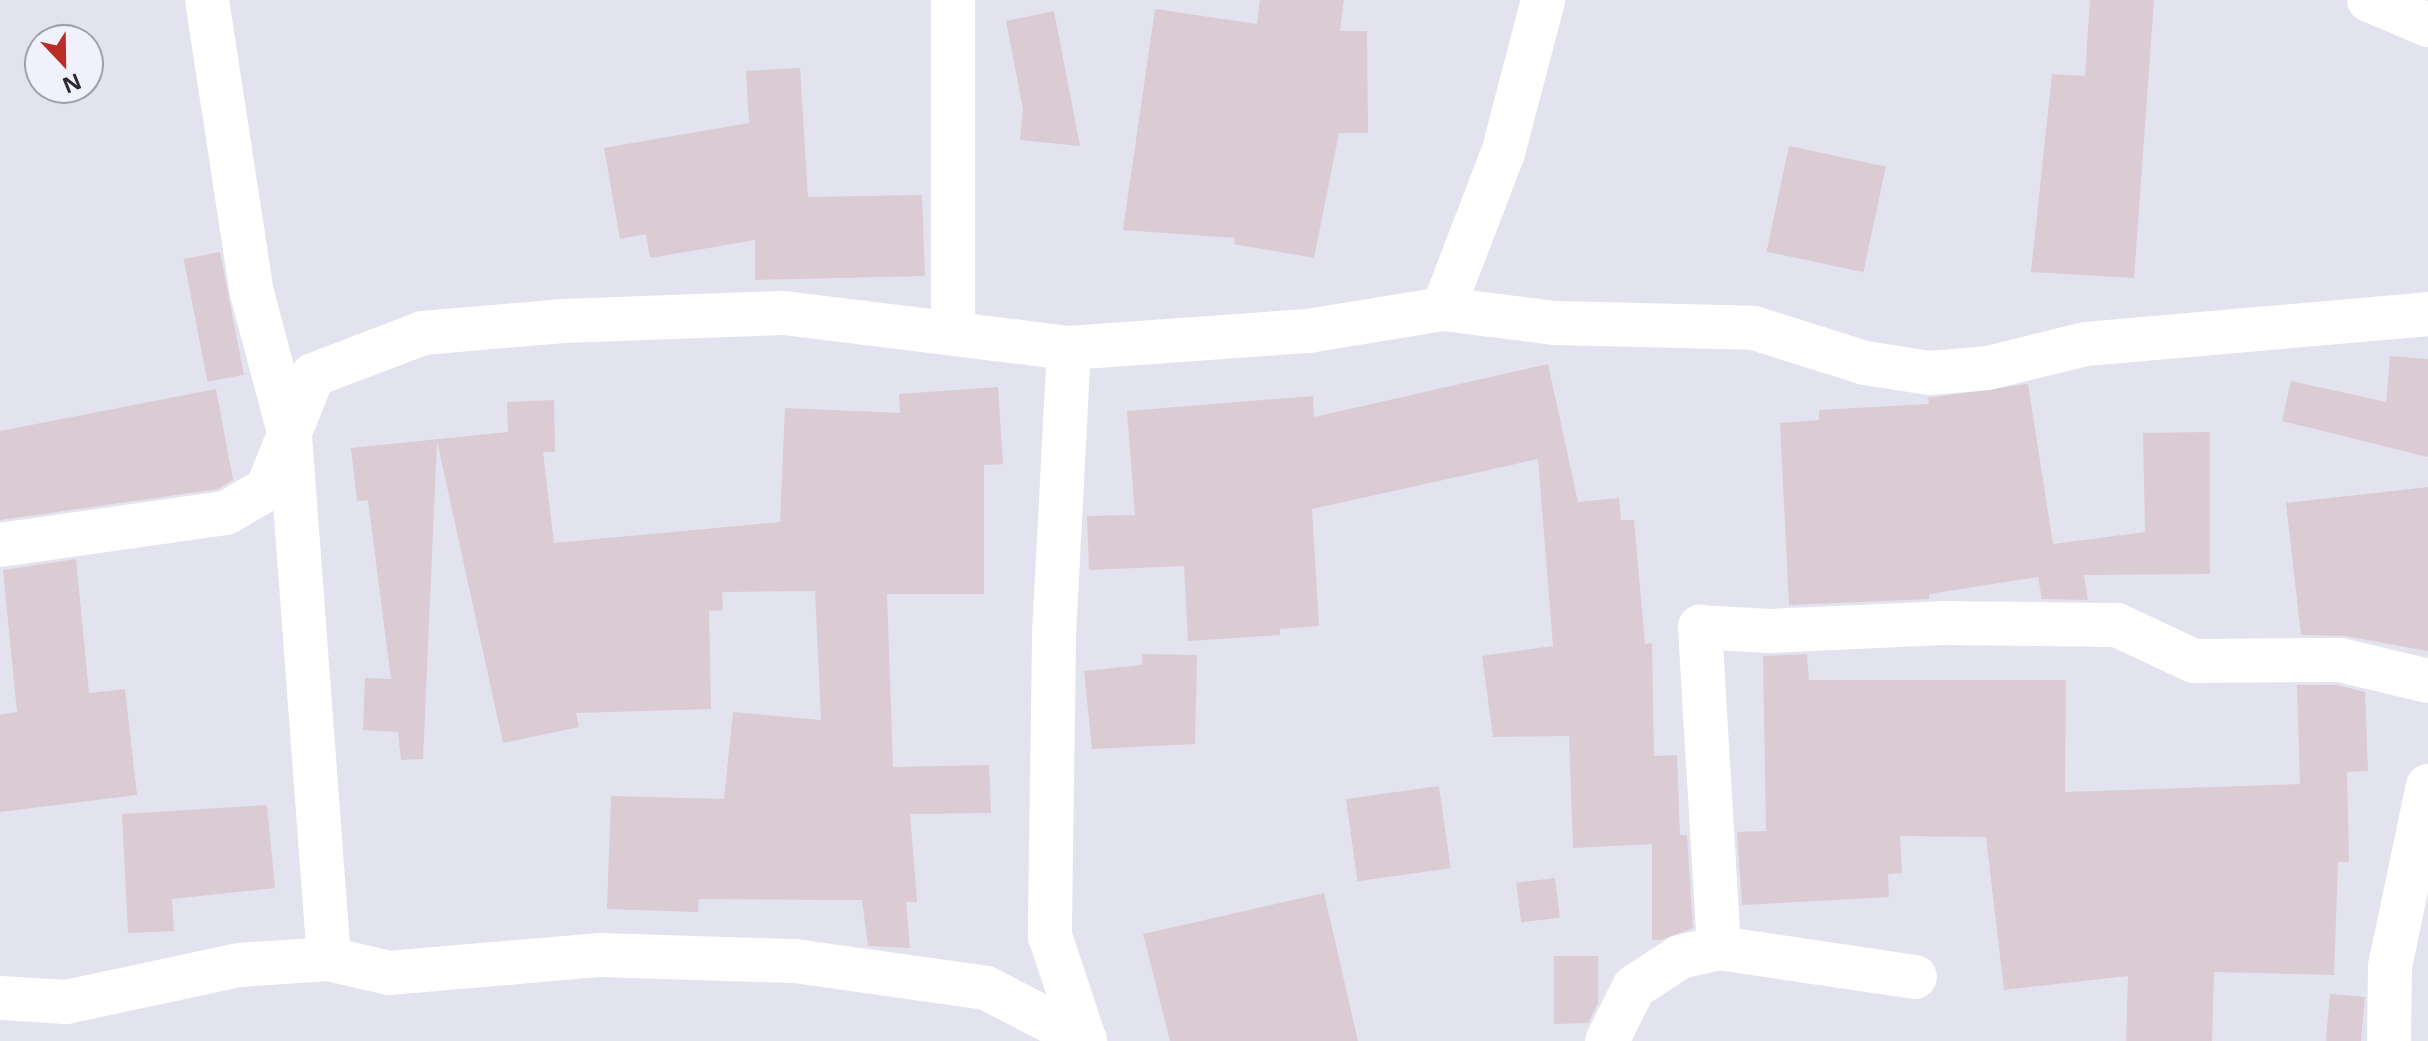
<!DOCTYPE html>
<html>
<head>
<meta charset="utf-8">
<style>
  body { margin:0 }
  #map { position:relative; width:2428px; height:1041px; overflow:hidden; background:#e2e3ef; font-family:"Open Sans",sans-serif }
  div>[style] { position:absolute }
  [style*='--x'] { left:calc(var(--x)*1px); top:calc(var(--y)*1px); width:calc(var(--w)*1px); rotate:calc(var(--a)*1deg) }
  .building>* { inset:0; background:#daccd2; transform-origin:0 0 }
  .street>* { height:44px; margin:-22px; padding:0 22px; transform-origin:22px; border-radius:22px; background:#fff }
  span { translate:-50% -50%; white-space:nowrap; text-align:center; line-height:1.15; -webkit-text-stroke:6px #f0f1fd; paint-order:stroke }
  .north { position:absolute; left:24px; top:24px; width:80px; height:80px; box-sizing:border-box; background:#f0f1fd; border:2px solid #a1a1ab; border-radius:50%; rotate:158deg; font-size:22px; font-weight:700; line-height:32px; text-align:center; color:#2a2a2f }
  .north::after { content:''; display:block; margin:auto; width:28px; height:36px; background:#bb2d27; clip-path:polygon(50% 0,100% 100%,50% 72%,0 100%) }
</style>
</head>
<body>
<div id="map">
  <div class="building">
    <div style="clip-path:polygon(1260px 0,1344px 0,1340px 31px,1367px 31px,1368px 133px,1339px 133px,1314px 258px,1234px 244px,1235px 238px,1123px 230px,1155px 9px,1257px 24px)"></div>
    <div style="clip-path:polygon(2090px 0,2154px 0,2134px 278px,2031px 272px,2052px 74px,2085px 76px)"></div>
    <div style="clip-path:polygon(1054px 11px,1080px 146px,1020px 140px,1023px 109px,1006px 21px)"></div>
    <div style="clip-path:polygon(800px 68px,808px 197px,922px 195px,925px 276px,755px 280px,755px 240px,650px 258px,646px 234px,620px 239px,604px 148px,749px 123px,746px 71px)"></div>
    <div style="left:1789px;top:146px;width:99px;height:108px;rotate:12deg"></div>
    <div style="left:220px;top:252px;width:125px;height:37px;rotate:79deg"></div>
    <div style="clip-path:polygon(2390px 356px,2428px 359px,2428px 457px,2282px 421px,2291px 381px,2386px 402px)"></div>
    <div style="clip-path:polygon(1548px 364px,1578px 502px,1619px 498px,1621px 520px,1634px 520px,1645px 644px,1652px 643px,1654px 756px,1677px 755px,1680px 835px,1687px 835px,1693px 928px,1661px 940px,1652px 940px,1652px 844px,1573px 848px,1569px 736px,1493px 737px,1482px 656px,1553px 646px,1538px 459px,1312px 509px,1319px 626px,1280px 629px,1280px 635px,1188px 641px,1184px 566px,1089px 570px,1087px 516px,1135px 515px,1127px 411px,1313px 396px,1314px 417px)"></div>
    <div style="clip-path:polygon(2028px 384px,2053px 544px,2145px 532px,2143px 433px,2210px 432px,2210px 574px,2084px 575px,2088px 600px,2042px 599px,2038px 577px,1929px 594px,1929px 599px,1789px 605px,1780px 423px,1819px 420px,1819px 410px,1929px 404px,1928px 398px)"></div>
    <div style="clip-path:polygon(998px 387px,1003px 464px,984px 465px,984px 594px,887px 594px,893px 767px,989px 765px,991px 813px,910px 814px,917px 902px,906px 902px,910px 948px,868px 946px,862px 900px,699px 899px,698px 912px,607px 909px,611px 796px,724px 799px,733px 712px,821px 720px,815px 591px,722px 592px,723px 610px,709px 611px,711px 709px,576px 713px,579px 727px,503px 743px,437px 441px,423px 759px,401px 760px,398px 732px,363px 730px,365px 678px,391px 679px,368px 500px,357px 501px,351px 448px,508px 432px,507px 402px,554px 400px,555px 452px,543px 452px,554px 543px,780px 522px,785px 408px,900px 413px,899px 394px)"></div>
    <div style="clip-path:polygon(216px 389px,233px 480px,218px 489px,0 520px,0 431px)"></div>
    <div style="clip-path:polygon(2428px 487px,2428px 651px,2345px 636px,2301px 635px,2286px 503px)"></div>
    <div style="clip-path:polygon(76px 559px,89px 693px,125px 689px,137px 795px,0 812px,0 715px,17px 712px,3px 570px)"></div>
    <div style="clip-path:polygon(1142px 654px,1197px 655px,1195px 744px,1092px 749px,1084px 671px,1142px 665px)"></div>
    <div style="clip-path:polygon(1807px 654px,1809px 680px,2066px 680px,2065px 792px,2300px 784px,2297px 685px,2337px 685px,2365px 692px,2368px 771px,2347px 772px,2349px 862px,2338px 862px,2334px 975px,2214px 972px,2212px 1041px,2126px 1041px,2128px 976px,2004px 990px,1986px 837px,1900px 836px,1902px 873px,1888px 874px,1889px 897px,1742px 905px,1737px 832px,1766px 831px,1763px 656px)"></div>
    <div style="left:1439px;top:786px;width:83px;height:94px;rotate:82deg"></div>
    <div style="clip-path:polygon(267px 805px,275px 888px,172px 899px,174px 931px,128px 933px,122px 814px)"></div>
    <div style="left:1555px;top:878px;width:40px;height:39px;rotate:83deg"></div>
    <div style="clip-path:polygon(1324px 893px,1358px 1041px,1170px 1041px,1143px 934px)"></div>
    <div style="clip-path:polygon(1554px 956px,1598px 956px,1598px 1003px,1588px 1023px,1554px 1024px)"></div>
    <div style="left:2330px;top:994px;width:35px;height:47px;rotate:5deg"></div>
  </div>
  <div class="street">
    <div style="--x:207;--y:0;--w:296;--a:81.3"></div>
    <div style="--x:252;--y:293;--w:148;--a:75.1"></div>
    <div style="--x:290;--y:436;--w:524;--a:85.74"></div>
    <div style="--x:2369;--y:0;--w:64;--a:23"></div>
    <div style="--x:1443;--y:309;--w:167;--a:-69"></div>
    <div style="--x:1503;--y:153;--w:158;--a:-75.3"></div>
    <div style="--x:953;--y:333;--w:333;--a:-90"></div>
    <div style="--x:1069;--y:348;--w:290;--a:93"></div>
    <div style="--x:1054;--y:638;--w:298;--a:90.8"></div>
    <div style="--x:1050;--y:936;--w:111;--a:71.6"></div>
    <div style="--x:0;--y:545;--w:228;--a:-8.1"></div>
    <div style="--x:226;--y:513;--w:48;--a:-30.3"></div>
    <div style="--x:267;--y:489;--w:123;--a:-68"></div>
    <div style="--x:313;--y:375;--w:118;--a:-20.9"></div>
    <div style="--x:423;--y:333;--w:141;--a:-4.9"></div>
    <div style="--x:563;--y:321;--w:221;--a:-2.1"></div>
    <div style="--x:784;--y:313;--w:287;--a:7"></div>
    <div style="--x:1069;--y:348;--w:240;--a:-4.1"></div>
    <div style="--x:1308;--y:331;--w:137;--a:-9.3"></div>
    <div style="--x:1443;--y:309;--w:113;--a:7.1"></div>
    <div style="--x:1555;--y:323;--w:199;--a:1.4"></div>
    <div style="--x:1754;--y:328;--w:116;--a:17.5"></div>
    <div style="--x:1865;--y:363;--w:65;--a:8.9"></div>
    <div style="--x:1929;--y:373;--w:59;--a:-4.8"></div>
    <div style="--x:1988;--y:368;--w:101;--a:-13.8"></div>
    <div style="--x:2086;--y:344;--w:343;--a:-5"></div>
    <div style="--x:1719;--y:948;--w:322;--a:-93.4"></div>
    <div style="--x:1700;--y:627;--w:69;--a:3.3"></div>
    <div style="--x:1769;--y:631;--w:174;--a:-2.6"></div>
    <div style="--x:1943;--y:623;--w:174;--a:0.7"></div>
    <div style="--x:2117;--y:625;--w:85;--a:25.1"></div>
    <div style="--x:2194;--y:661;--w:146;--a:-0.4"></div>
    <div style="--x:2340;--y:660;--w:90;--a:13.4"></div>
    <div style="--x:0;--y:998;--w:66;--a:3.5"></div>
    <div style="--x:66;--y:1002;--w:177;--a:-12.1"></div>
    <div style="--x:239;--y:965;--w:90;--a:-3.8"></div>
    <div style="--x:329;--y:959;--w:62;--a:13.1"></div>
    <div style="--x:389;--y:973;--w:212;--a:-4.9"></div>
    <div style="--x:600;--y:955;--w:195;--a:1.8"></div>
    <div style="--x:795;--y:961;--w:193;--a:8"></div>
    <div style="--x:986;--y:988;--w:111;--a:27.3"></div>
    <div style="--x:1607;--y:1041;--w:60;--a:-63.4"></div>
    <div style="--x:1634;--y:987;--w:55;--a:-33.1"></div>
    <div style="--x:1680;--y:957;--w:40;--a:-13"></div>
    <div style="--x:1719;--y:948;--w:198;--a:8.4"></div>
    <div style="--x:2389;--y:1041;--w:75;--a:-89.2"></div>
    <div style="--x:2390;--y:966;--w:184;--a:-78.1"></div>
  </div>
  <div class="north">N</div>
</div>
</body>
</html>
